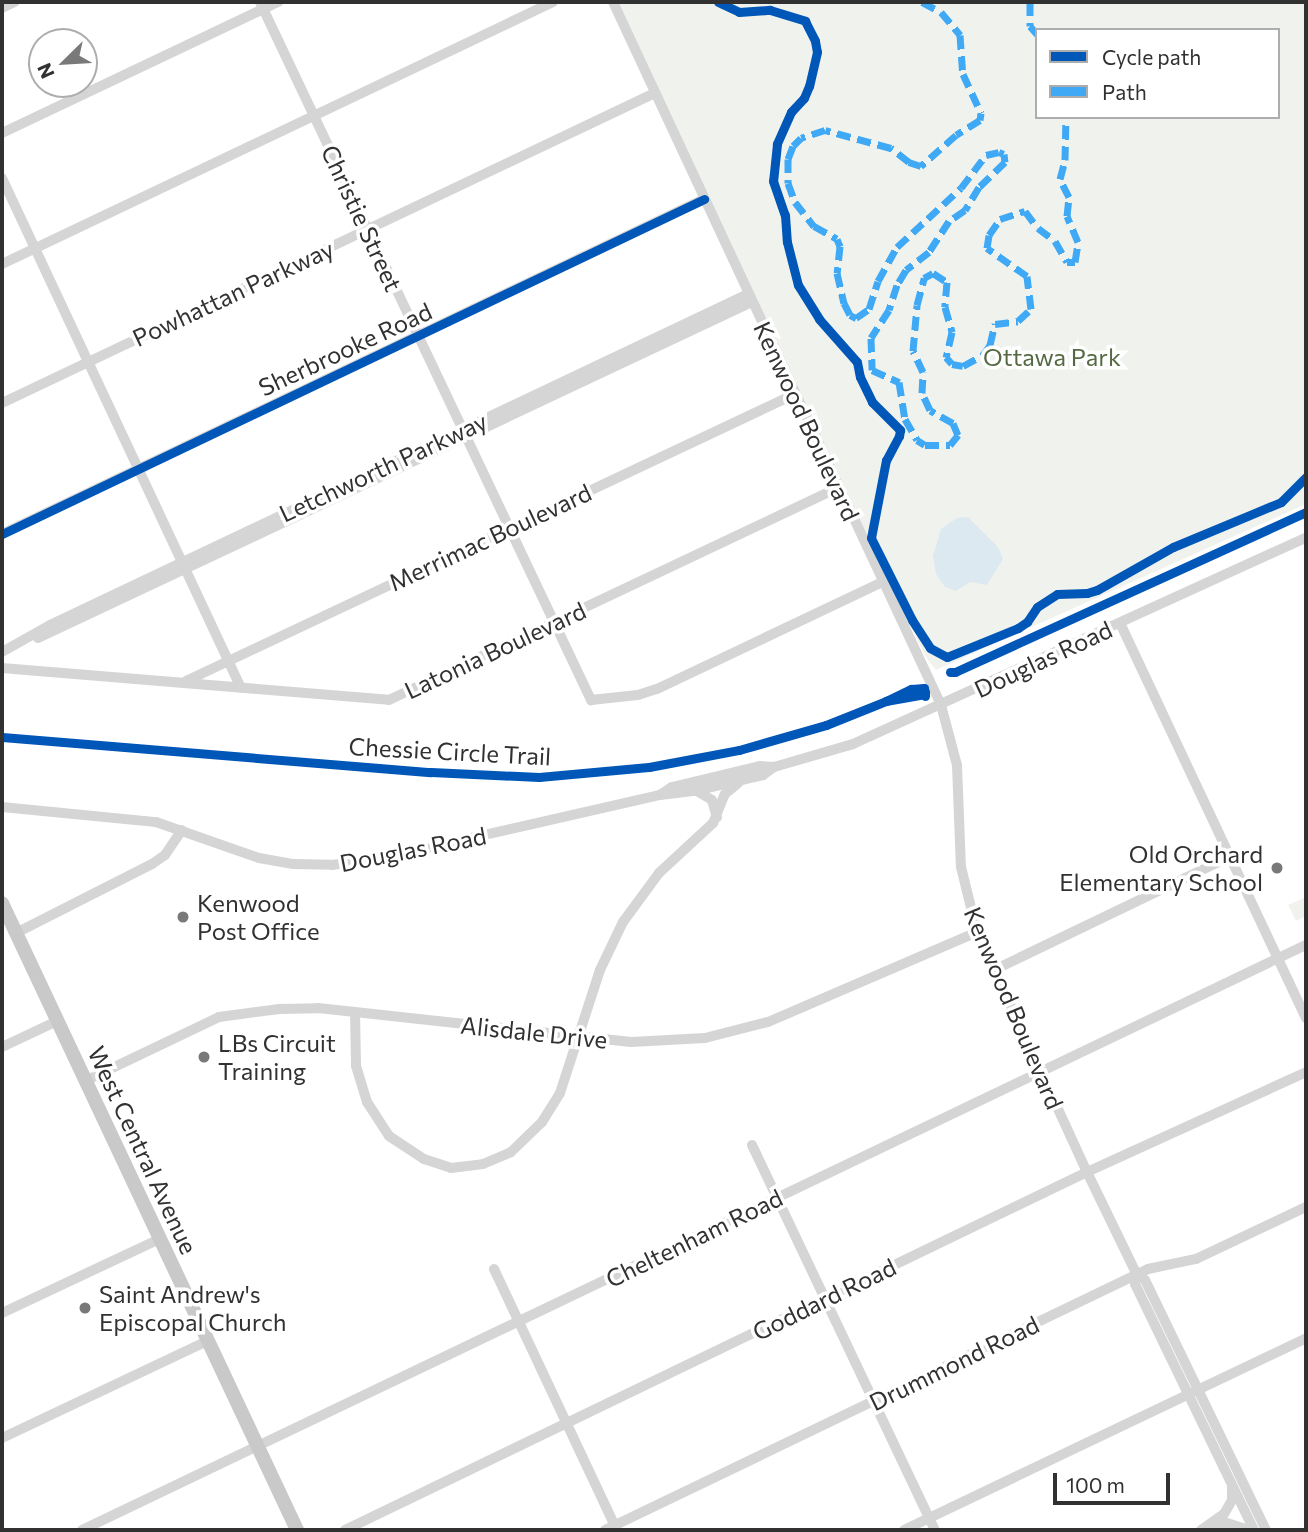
<!DOCTYPE html>
<html>
<head>
<meta charset="utf-8">
<style>
  body { margin:0 }
  #map { position:relative; width:1308px; height:1532px; overflow:hidden; background:#fff; font-family:Commissioner,sans-serif }
  div>[style] { position:absolute }
  [style*='--x'] { left:calc(var(--x)*1px); top:calc(var(--y)*1px); width:calc(var(--w)*1px); rotate:calc(var(--a)*1deg) }
  .green>* { inset:0; background:#f0f3ed }
  .water>* { inset:0; background:#dde9f0 }
  .minor>* { height:10px; margin:-5px; padding:0 5px; transform-origin:5px; border-radius:5px; background:#d5d5d5 }
  .major>* { height:14px; margin:-7px; padding:0 7px; transform-origin:7px; border-radius:7px; background:#c9c9c9 }
  .quiet>* { height:7px; margin-top:-3.5px; transform-origin:0; background:repeating-linear-gradient(90deg,#3fa9f5 0 14px,transparent 0 21px) }
  .cycleway>* { height:9px; margin:-4.5px; padding:0 4.5px; transform-origin:4.5px; border-radius:4.5px; background:#0057b8 }
  .dots>* { width:19px; height:19px; translate:-50% -50%; box-sizing:border-box; border:4px solid #fff; border-radius:50% }
  span { translate:-50% -50%; white-space:nowrap; text-align:center; line-height:1.15; -webkit-text-stroke:7px #fff; paint-order:stroke }
  .street-label { font-size:24px; color:#313131 }
  .park-label { font-size:24px; color:#556942 }
  .poi-label { font-size:24px; color:#313131 }
  .right { translate:-100% -50%; text-align:right }
  .left { translate:0 -50%; text-align:left }
  .frame { position:absolute; inset:0; border:4px solid #313131; pointer-events:none }
  .legend { position:absolute; left:1035px; top:28px; width:245px; height:91px; box-sizing:border-box; background:#fff; border:2px solid #adadad; margin:0; padding:9px 12px; list-style:none; font-size:21px; color:#313131 }
  .legend li { display:flex; align-items:center; gap:14px; height:35px }
  .legend b { width:35px; border:2px solid #adadad }
  .north { position:absolute; left:28px; top:28px; width:70px; height:70px; box-sizing:border-box; background:#fff; border:2px solid #adadad; border-radius:50%; rotate:246deg; font-size:19px; font-weight:700; line-height:28px; text-align:center; color:#313131 }
  .north::after { content:''; display:block; margin:auto; width:24px; height:32px; background:#797979; clip-path:polygon(50% 0,100% 100%,50% 72%,0 100%) }
  .scale { position:absolute; left:1053px; top:1473px; width:117px; height:32px; box-sizing:border-box; border:4px solid #313131; border-top:0; padding-left:9px; font-size:21px; line-height:24px; white-space:nowrap; color:#313131; -webkit-text-stroke:5px #fff; paint-order:stroke }
</style>
</head>
<body>
<div id="map">
  <div class="green">
    <div style="clip-path:polygon(evenodd,618px 2px,1306px 2px,1306px 504px,936px 670px,925px 656px,863px 528px,618px 2px,1037px 30px,1278px 30px,1278px 117px,1037px 117px,1037px 30px)"></div>
    <div style="clip-path:polygon(1306px 897px,1306px 916px,1296px 921px,1288px 905px)"></div>
  </div>
  <div class="water">
    <div style="clip-path:polygon(968px 517px,998px 547px,1003px 559px,987px 585px,970px 582px,956px 591px,945px 587px,936px 574px,933px 556px,941px 529px,957px 518px)"></div>
  </div>
  <div class="minor">
    <div style="--x:260;--y:2;--w:773;--a:64.63"></div>
    <div style="--x:591;--y:700;--w:47;--a:-6.1"></div>
    <div style="--x:638;--y:695;--w:20;--a:-18"></div>
    <div style="--x:657;--y:689;--w:249;--a:-25.4"></div>
    <div style="--x:613;--y:2;--w:776;--a:64.99"></div>
    <div style="--x:941;--y:705;--w:62;--a:75.1"></div>
    <div style="--x:957;--y:765;--w:102;--a:87.8"></div>
    <div style="--x:961;--y:867;--w:67;--a:76.2"></div>
    <div style="--x:977;--y:932;--w:264;--a:65.4"></div>
    <div style="--x:1087;--y:1172;--w:114;--a:64.1"></div>
    <div style="--x:1137;--y:1275;--w:9;--a:32"></div>
    <div style="--x:1145;--y:1280;--w:278;--a:64.2"></div>
    <div style="--x:2;--y:8;--w:14;--a:-25"></div>
    <div style="--x:2;--y:133;--w:306;--a:-25.4"></div>
    <div style="--x:2;--y:178;--w:563;--a:64.89"></div>
    <div style="--x:2;--y:264;--w:610;--a:-25.43"></div>
    <div style="--x:2;--y:403;--w:723;--a:-25.4"></div>
    <div style="--x:2;--y:534;--w:778;--a:-25.51"></div>
    <div style="--x:1120;--y:623;--w:437;--a:64.8"></div>
    <div style="--x:38;--y:638;--w:789;--a:-25.2"></div>
    <div style="--x:2;--y:652;--w:55;--a:-29.4"></div>
    <div style="--x:50;--y:625;--w:773;--a:-25.37"></div>
    <div style="--x:2;--y:668;--w:388;--a:4.7"></div>
    <div style="--x:389;--y:700;--w:497;--a:-25.3"></div>
    <div style="--x:186;--y:681;--w:673;--a:-25.23"></div>
    <div style="--x:697;--y:791;--w:17;--a:31"></div>
    <div style="--x:712;--y:800;--w:18;--a:74"></div>
    <div style="--x:660;--y:795;--w:14;--a:-34"></div>
    <div style="--x:672;--y:787;--w:90;--a:-13.4"></div>
    <div style="--x:760;--y:766;--w:14;--a:4"></div>
    <div style="--x:774;--y:767;--w:82;--a:-16.2"></div>
    <div style="--x:853;--y:744;--w:498;--a:-24.5"></div>
    <div style="--x:2;--y:807;--w:155;--a:5.6"></div>
    <div style="--x:156;--y:822;--w:109;--a:19.3"></div>
    <div style="--x:259;--y:858;--w:35;--a:10"></div>
    <div style="--x:293;--y:864;--w:39;--a:1"></div>
    <div style="--x:332;--y:865;--w:65;--a:-8.9"></div>
    <div style="--x:396;--y:855;--w:271;--a:-12.8"></div>
    <div style="--x:660;--y:795;--w:35;--a:-7"></div>
    <div style="--x:695;--y:791;--w:70;--a:-13.2"></div>
    <div style="--x:763;--y:775;--w:14;--a:-36"></div>
    <div style="--x:16;--y:933;--w:153;--a:-26.9"></div>
    <div style="--x:152;--y:864;--w:16;--a:-35"></div>
    <div style="--x:165;--y:855;--w:30;--a:-56"></div>
    <div style="--x:994;--y:970;--w:263;--a:-25.7"></div>
    <div style="--x:355;--y:1012;--w:54;--a:88.9"></div>
    <div style="--x:356;--y:1066;--w:38;--a:73"></div>
    <div style="--x:367;--y:1102;--w:40;--a:57.1"></div>
    <div style="--x:389;--y:1136;--w:42;--a:33.3"></div>
    <div style="--x:424;--y:1159;--w:28;--a:18"></div>
    <div style="--x:451;--y:1168;--w:32;--a:-7"></div>
    <div style="--x:483;--y:1164;--w:30;--a:-23"></div>
    <div style="--x:511;--y:1152;--w:43;--a:-44.1"></div>
    <div style="--x:542;--y:1122;--w:34;--a:-58"></div>
    <div style="--x:560;--y:1093;--w:129;--a:-72"></div>
    <div style="--x:600;--y:970;--w:53;--a:-64.4"></div>
    <div style="--x:623;--y:922;--w:61;--a:-53.7"></div>
    <div style="--x:659;--y:873;--w:74;--a:-42.8"></div>
    <div style="--x:713;--y:823;--w:31;--a:-68"></div>
    <div style="--x:725;--y:794;--w:17;--a:-40"></div>
    <div style="--x:2;--y:1047;--w:61;--a:-25.3"></div>
    <div style="--x:85;--y:1081;--w:148;--a:-25.5"></div>
    <div style="--x:219;--y:1017;--w:61;--a:-7.6"></div>
    <div style="--x:279;--y:1009;--w:39;--a:-1"></div>
    <div style="--x:318;--y:1008;--w:315;--a:6.2"></div>
    <div style="--x:631;--y:1042;--w:74;--a:-3.1"></div>
    <div style="--x:705;--y:1038;--w:65;--a:-14.3"></div>
    <div style="--x:768;--y:1022;--w:228;--a:-23.3"></div>
    <div style="--x:752;--y:1145;--w:426;--a:64.6"></div>
    <div style="--x:494;--y:1269;--w:289;--a:64.8"></div>
    <div style="--x:1137;--y:1275;--w:9;--a:103"></div>
    <div style="--x:1135;--y:1284;--w:273;--a:64.2"></div>
    <div style="--x:2;--y:1313;--w:174;--a:-25.2"></div>
    <div style="--x:2;--y:1438;--w:227;--a:-25.3"></div>
    <div style="--x:1214;--y:1525;--w:13;--a:-9"></div>
    <div style="--x:1227;--y:1523;--w:23;--a:18"></div>
    <div style="--x:82;--y:1530;--w:1357;--a:-25.55"></div>
    <div style="--x:345;--y:1530;--w:824;--a:-25.76"></div>
    <div style="--x:1087;--y:1172;--w:241;--a:-24.5"></div>
    <div style="--x:605;--y:1530;--w:602;--a:-25.67"></div>
    <div style="--x:1148;--y:1269;--w:49;--a:-11.8"></div>
    <div style="--x:1196;--y:1259;--w:122;--a:-25.3"></div>
    <div style="--x:904;--y:1530;--w:445;--a:-25.5"></div>
    <div style="--x:1201;--y:1530;--w:28;--a:-35"></div>
    <div style="--x:1224;--y:1514;--w:16;--a:-60"></div>
    <div style="--x:1232;--y:1500;--w:13;--a:-90"></div>
  </div>
  <div class="major">
    <div style="--x:2;--y:903;--w:693;--a:64.8"></div>
  </div>
  <div class="quiet">
    <div style="--x:922;--y:2;--w:21;--a:28"></div>
    <div style="--x:941;--y:12;--w:30;--a:50"></div>
    <div style="--x:960;--y:35;--w:39;--a:86"></div>
    <div style="--x:963;--y:74;--w:43;--a:65.2"></div>
    <div style="--x:981;--y:113;--w:7;--a:98"></div>
    <div style="--x:980;--y:120;--w:28;--a:148"></div>
    <div style="--x:956;--y:135;--w:47;--a:138.5"></div>
    <div style="--x:921;--y:166;--w:13;--a:-162"></div>
    <div style="--x:909;--y:162;--w:23;--a:-142"></div>
    <div style="--x:891;--y:148;--w:68;--a:-164.7"></div>
    <div style="--x:825;--y:130;--w:25;--a:162"></div>
    <div style="--x:801;--y:138;--w:11;--a:135"></div>
    <div style="--x:793;--y:146;--w:14;--a:111"></div>
    <div style="--x:788;--y:159;--w:24;--a:90"></div>
    <div style="--x:788;--y:183;--w:20;--a:70"></div>
    <div style="--x:795;--y:202;--w:31;--a:52"></div>
    <div style="--x:814;--y:226;--w:26;--a:29"></div>
    <div style="--x:837;--y:239;--w:8;--a:67"></div>
    <div style="--x:840;--y:246;--w:27;--a:96"></div>
    <div style="--x:837;--y:273;--w:31;--a:77"></div>
    <div style="--x:844;--y:303;--w:13;--a:63"></div>
    <div style="--x:850;--y:315;--w:7;--a:27"></div>
    <div style="--x:856;--y:318;--w:16;--a:-35"></div>
    <div style="--x:869;--y:309;--w:29;--a:-72"></div>
    <div style="--x:878;--y:281;--w:39;--a:-61"></div>
    <div style="--x:897;--y:247;--w:87;--a:-42.7"></div>
    <div style="--x:961;--y:188;--w:41;--a:-52.9"></div>
    <div style="--x:986;--y:155;--w:13;--a:-13"></div>
    <div style="--x:999;--y:152;--w:5;--a:22"></div>
    <div style="--x:1004;--y:154;--w:8;--a:83"></div>
    <div style="--x:1005;--y:162;--w:36;--a:136"></div>
    <div style="--x:979;--y:187;--w:27;--a:121"></div>
    <div style="--x:965;--y:210;--w:19;--a:145"></div>
    <div style="--x:949;--y:221;--w:37;--a:123"></div>
    <div style="--x:929;--y:252;--w:29;--a:142"></div>
    <div style="--x:906;--y:270;--w:17;--a:121"></div>
    <div style="--x:897;--y:285;--w:26;--a:108"></div>
    <div style="--x:889;--y:310;--w:33;--a:123"></div>
    <div style="--x:871;--y:338;--w:32;--a:88"></div>
    <div style="--x:872;--y:370;--w:30;--a:24"></div>
    <div style="--x:899;--y:382;--w:37;--a:81"></div>
    <div style="--x:905;--y:419;--w:24;--a:60"></div>
    <div style="--x:917;--y:440;--w:9;--a:32"></div>
    <div style="--x:925;--y:445;--w:25;--a:0"></div>
    <div style="--x:950;--y:445;--w:13;--a:-51"></div>
    <div style="--x:958;--y:435;--w:13;--a:-113"></div>
    <div style="--x:953;--y:423;--w:26;--a:-151"></div>
    <div style="--x:930;--y:410;--w:19;--a:-115"></div>
    <div style="--x:922;--y:393;--w:21;--a:-87"></div>
    <div style="--x:923;--y:372;--w:23;--a:-115"></div>
    <div style="--x:913;--y:351;--w:46;--a:-85"></div>
    <div style="--x:917;--y:305;--w:28;--a:-75"></div>
    <div style="--x:924;--y:278;--w:10;--a:-29"></div>
    <div style="--x:933;--y:273;--w:17;--a:33"></div>
    <div style="--x:947;--y:282;--w:25;--a:95"></div>
    <div style="--x:945;--y:307;--w:26;--a:74"></div>
    <div style="--x:952;--y:332;--w:26;--a:103"></div>
    <div style="--x:946;--y:357;--w:9;--a:49"></div>
    <div style="--x:952;--y:364;--w:11;--a:10"></div>
    <div style="--x:963;--y:366;--w:23;--a:-29"></div>
    <div style="--x:983;--y:355;--w:12;--a:-55"></div>
    <div style="--x:990;--y:345;--w:22;--a:-77"></div>
    <div style="--x:995;--y:324;--w:23;--a:-7"></div>
    <div style="--x:1018;--y:321;--w:18;--a:-43"></div>
    <div style="--x:1031;--y:309;--w:33;--a:-97"></div>
    <div style="--x:1027;--y:276;--w:49;--a:-145"></div>
    <div style="--x:987;--y:248;--w:13;--a:-81"></div>
    <div style="--x:989;--y:235;--w:19;--a:-55"></div>
    <div style="--x:1000;--y:219;--w:26;--a:-18"></div>
    <div style="--x:1025;--y:211;--w:21;--a:53"></div>
    <div style="--x:1038;--y:228;--w:21;--a:37"></div>
    <div style="--x:1055;--y:241;--w:24;--a:60"></div>
    <div style="--x:1067;--y:262;--w:8;--a:0"></div>
    <div style="--x:1075;--y:262;--w:20;--a:-81"></div>
    <div style="--x:1078;--y:242;--w:28;--a:-113"></div>
    <div style="--x:1067;--y:216;--w:19;--a:-84"></div>
    <div style="--x:1069;--y:197;--w:20;--a:-117"></div>
    <div style="--x:1060;--y:179;--w:20;--a:-75"></div>
    <div style="--x:1065;--y:160;--w:43;--a:-88.7"></div>
    <div style="--x:1030;--y:2;--w:24;--a:90"></div>
    <div style="--x:1030;--y:26;--w:11;--a:49"></div>
  </div>
  <div class="cycleway">
    <div style="--x:718;--y:2;--w:23;--a:25"></div>
    <div style="--x:739;--y:12;--w:31;--a:-4"></div>
    <div style="--x:770;--y:10;--w:37;--a:17"></div>
    <div style="--x:805;--y:21;--w:22;--a:63"></div>
    <div style="--x:815;--y:41;--w:11;--a:80"></div>
    <div style="--x:817;--y:52;--w:35;--a:103"></div>
    <div style="--x:809;--y:86;--w:13;--a:113"></div>
    <div style="--x:804;--y:98;--w:19;--a:133"></div>
    <div style="--x:791;--y:112;--w:35;--a:114"></div>
    <div style="--x:777;--y:144;--w:37;--a:96"></div>
    <div style="--x:773;--y:181;--w:36;--a:71"></div>
    <div style="--x:785;--y:215;--w:27;--a:86"></div>
    <div style="--x:787;--y:242;--w:44;--a:75.7"></div>
    <div style="--x:798;--y:285;--w:40;--a:58"></div>
    <div style="--x:819;--y:319;--w:57;--a:48.5"></div>
    <div style="--x:857;--y:362;--w:15;--a:79"></div>
    <div style="--x:860;--y:377;--w:28;--a:64"></div>
    <div style="--x:872;--y:402;--w:40;--a:45"></div>
    <div style="--x:900;--y:430;--w:6;--a:99"></div>
    <div style="--x:899;--y:436;--w:27;--a:118"></div>
    <div style="--x:886;--y:460;--w:79;--a:100.9"></div>
    <div style="--x:871;--y:538;--w:92;--a:63.4"></div>
    <div style="--x:912;--y:620;--w:33;--a:57"></div>
    <div style="--x:930;--y:648;--w:19;--a:28"></div>
    <div style="--x:947;--y:657;--w:77;--a:-22.2"></div>
    <div style="--x:1018;--y:628;--w:11;--a:-34"></div>
    <div style="--x:1027;--y:622;--w:18;--a:-56"></div>
    <div style="--x:1037;--y:607;--w:24;--a:-33"></div>
    <div style="--x:1057;--y:594;--w:30;--a:-2"></div>
    <div style="--x:1087;--y:593;--w:10;--a:-17"></div>
    <div style="--x:1097;--y:590;--w:87;--a:-29.5"></div>
    <div style="--x:1173;--y:547;--w:117;--a:-22.6"></div>
    <div style="--x:1281;--y:502;--w:35;--a:-45"></div>
    <div style="--x:2;--y:534;--w:778;--a:-25.51"></div>
    <div style="--x:950;--y:672;--w:5;--a:0"></div>
    <div style="--x:955;--y:672;--w:386;--a:-24.5"></div>
    <div style="--x:925;--y:694;--w:40;--a:170"></div>
    <div style="--x:886;--y:701;--w:28;--a:-26"></div>
    <div style="--x:911;--y:689;--w:13;--a:-4"></div>
    <div style="--x:924;--y:688;--w:2;--a:90"></div>
    <div style="--x:924;--y:690;--w:2;--a:63"></div>
    <div style="--x:925;--y:692;--w:4;--a:90"></div>
    <div style="--x:2;--y:737;--w:430;--a:4.7"></div>
    <div style="--x:431;--y:772;--w:108;--a:2.7"></div>
    <div style="--x:539;--y:777;--w:110;--a:-5.2"></div>
    <div style="--x:649;--y:767;--w:92;--a:-10.7"></div>
    <div style="--x:739;--y:750;--w:91;--a:-16"></div>
    <div style="--x:826;--y:725;--w:65;--a:-21.8"></div>
  </div>
  <div class="dots">
    <div style="left:1277px;top:868px;background:#797979"></div>
    <div style="left:183px;top:917px;background:#797979"></div>
    <div style="left:204px;top:1057px;background:#797979"></div>
    <div style="left:85px;top:1308px;background:#797979"></div>
  </div>
  <div class="street-label">
    <span style="left:362px;top:218px;rotate:65deg">Christie Street</span>
    <span style="left:233px;top:293px;rotate:-25deg">Powhattan Parkway</span>
    <span style="left:345px;top:349px;rotate:-25deg">Sherbrooke Road</span>
    <span style="left:807px;top:421px;rotate:65deg">Kenwood Boulevard</span>
    <span style="left:383px;top:467px;rotate:-25deg">Letchworth Parkway</span>
    <span style="left:490px;top:537px;rotate:-25deg">Merrimac Boulevard</span>
    <span style="left:495px;top:650px;rotate:-25deg">Latonia Boulevard</span>
    <span style="left:1043px;top:659px;rotate:-25deg">Douglas Road</span>
    <span style="left:450px;top:751px;rotate:3deg">Chessie Circle Trail</span>
    <span style="left:413px;top:849px;rotate:-11deg">Douglas Road</span>
    <span style="left:1014px;top:1008px;rotate:67deg">Kenwood Boulevard</span>
    <span style="left:534px;top:1032px;rotate:6deg">Alisdale Drive</span>
    <span style="left:143px;top:1150px;rotate:65deg">West Central Avenue</span>
    <span style="left:694px;top:1238px;rotate:-26deg">Cheltenham Road</span>
    <span style="left:824px;top:1299px;rotate:-26deg">Goddard Road</span>
    <span style="left:954px;top:1363px;rotate:-26deg">Drummond Road</span>
  </div>
  <div class="park-label">
    <span style="left:1052px;top:357px">Ottawa Park</span>
  </div>
  <div class="poi-label">
    <span class="right" style="left:1263px;top:868px">Old Orchard<br>Elementary School</span>
    <span class="left" style="left:197px;top:917px">Kenwood<br>Post Office</span>
    <span class="left" style="left:218px;top:1057px">LBs Circuit<br>Training</span>
    <span class="left" style="left:99px;top:1308px">Saint Andrew's<br>Episcopal Church</span>
  </div>
  <div class="frame"></div>
  <ul class="legend">
  <li><b style="height:9px;background:#0057b8"></b>Cycle path</li>
  <li><b style="height:9px;background:#3fa9f5"></b>Path</li>
  </ul>
  <div class="north">N</div>
  <div class="scale">100 m</div>
</div>
</body>
</html>
